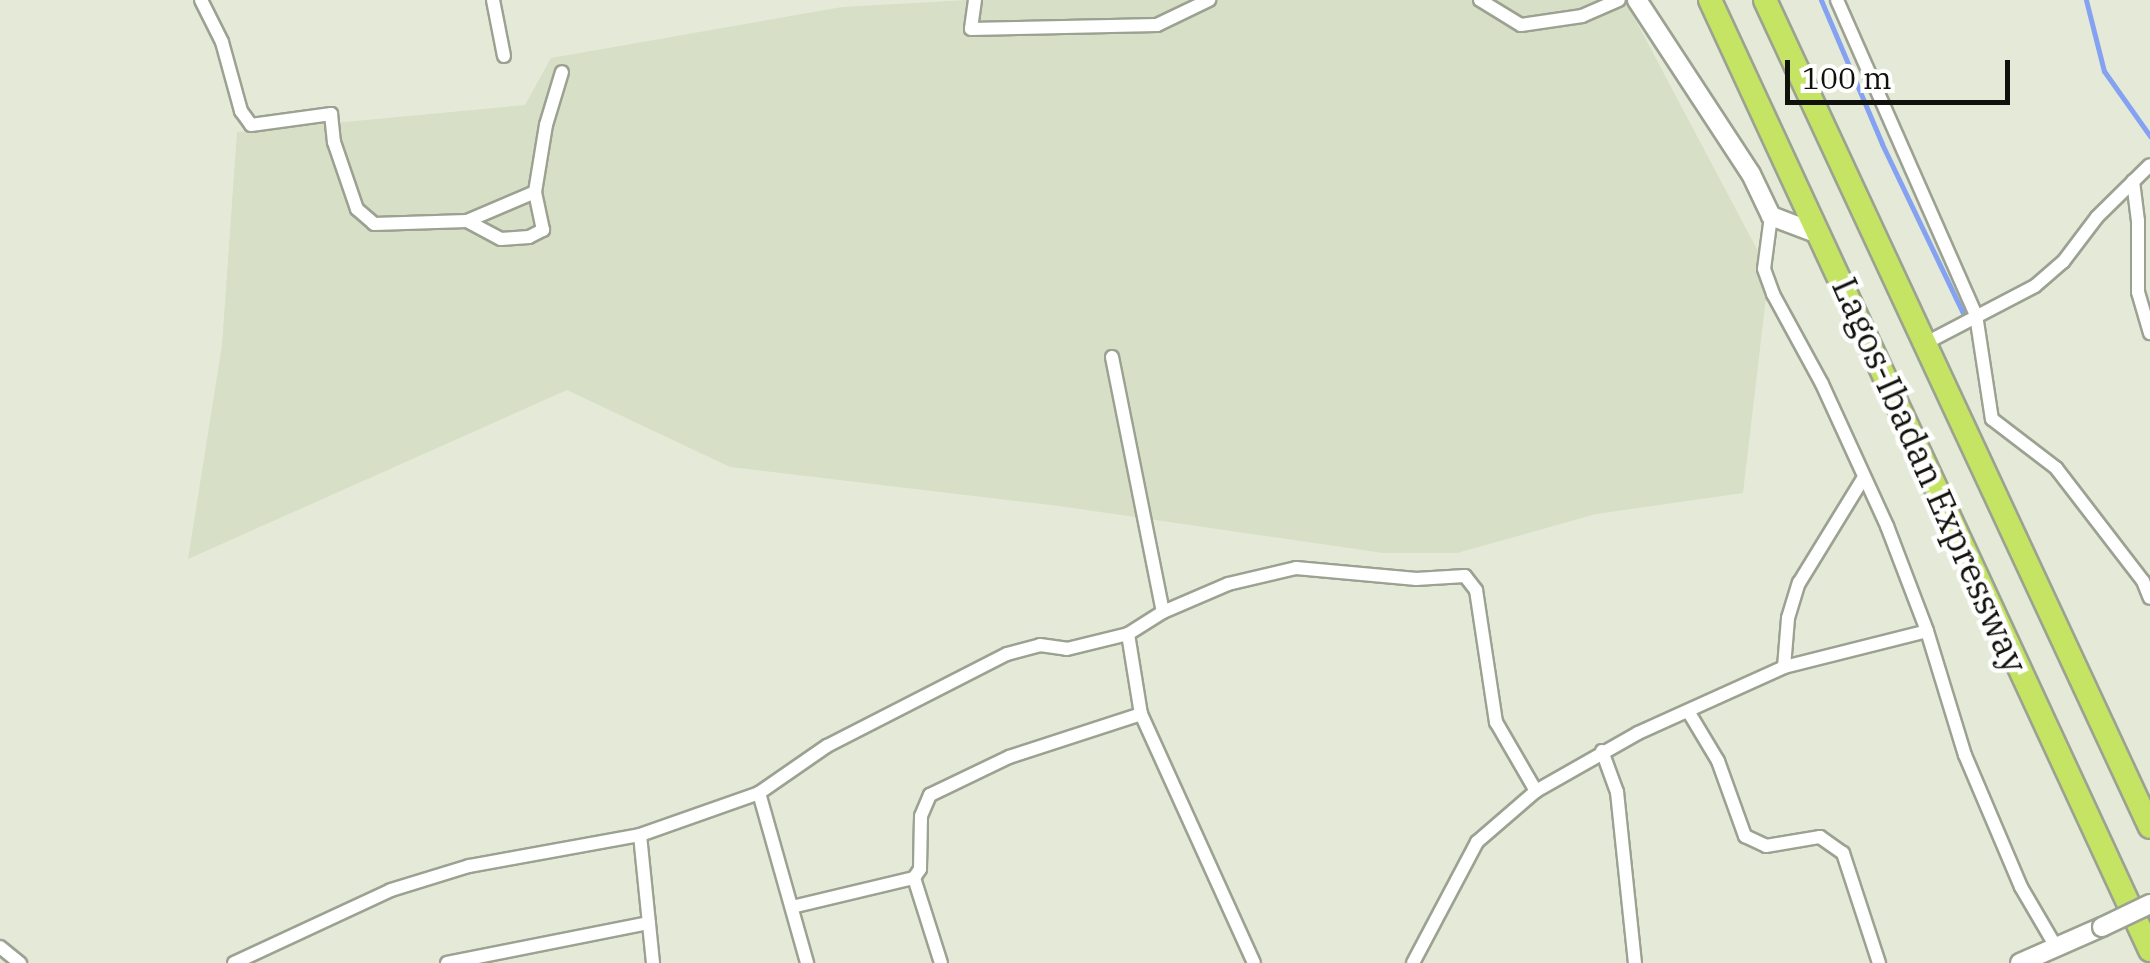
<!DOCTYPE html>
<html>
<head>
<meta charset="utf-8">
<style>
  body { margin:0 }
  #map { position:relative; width:2150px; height:963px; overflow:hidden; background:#e4ead7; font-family:"IBM Plex Serif",serif }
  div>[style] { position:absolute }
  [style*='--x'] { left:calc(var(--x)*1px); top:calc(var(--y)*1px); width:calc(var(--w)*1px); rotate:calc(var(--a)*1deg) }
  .built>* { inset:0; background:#d7dfc6 }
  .stream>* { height:5px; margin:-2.5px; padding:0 2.5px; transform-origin:2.5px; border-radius:2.5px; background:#85a2f2 }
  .roads { filter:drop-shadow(2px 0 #9ca291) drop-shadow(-2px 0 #9ca291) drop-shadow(0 2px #9ca291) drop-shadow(0 -2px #9ca291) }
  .street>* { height:12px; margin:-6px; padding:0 6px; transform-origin:6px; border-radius:6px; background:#fff }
  .secondary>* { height:18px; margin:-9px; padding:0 9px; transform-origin:9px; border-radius:9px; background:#fff }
  .highway>* { height:22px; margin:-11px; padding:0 11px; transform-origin:11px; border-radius:11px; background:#c5e464 }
  .bridges { filter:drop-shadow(2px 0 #9ca291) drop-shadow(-2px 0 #9ca291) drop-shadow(0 2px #9ca291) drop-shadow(0 -2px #9ca291) }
  .secondary-bridge>* { height:18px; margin:-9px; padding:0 9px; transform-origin:9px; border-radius:9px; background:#fff }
  span { translate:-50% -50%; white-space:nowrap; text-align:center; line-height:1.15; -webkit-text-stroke:9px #fff; paint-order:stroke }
  .street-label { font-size:35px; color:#10110b }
  .scale { position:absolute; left:1785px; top:60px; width:225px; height:45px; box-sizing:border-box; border:5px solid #10110b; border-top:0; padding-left:12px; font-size:30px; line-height:35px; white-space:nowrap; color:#10110b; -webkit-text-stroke:8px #fff; paint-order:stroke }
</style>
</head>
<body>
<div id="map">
  <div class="built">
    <div style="clip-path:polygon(967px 0,1625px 0,1769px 272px,1743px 493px,1596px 514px,1457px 553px,1383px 553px,1059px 506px,730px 467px,567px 390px,188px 559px,222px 345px,237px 132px,525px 105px,551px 58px,842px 7px)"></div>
  </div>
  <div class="stream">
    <div style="--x:1821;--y:0;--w:156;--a:67"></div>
    <div style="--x:1882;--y:144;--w:187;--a:64.4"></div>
    <div style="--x:2086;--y:0;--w:73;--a:75.8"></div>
    <div style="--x:2104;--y:71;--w:80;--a:54.7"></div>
  </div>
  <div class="roads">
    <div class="street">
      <div style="--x:201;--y:0;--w:47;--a:63.4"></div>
      <div style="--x:222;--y:42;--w:72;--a:74.6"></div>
      <div style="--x:241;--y:111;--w:17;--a:54"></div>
      <div style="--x:251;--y:125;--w:81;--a:-7.8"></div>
      <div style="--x:331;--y:114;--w:28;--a:84"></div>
      <div style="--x:334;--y:142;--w:71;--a:71.1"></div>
      <div style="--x:357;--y:209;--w:23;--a:41"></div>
      <div style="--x:374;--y:224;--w:93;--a:-1.8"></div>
      <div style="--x:467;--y:221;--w:74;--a:-23.1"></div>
      <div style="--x:535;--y:192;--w:68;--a:-80.7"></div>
      <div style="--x:546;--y:125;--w:55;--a:-73.2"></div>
      <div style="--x:493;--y:0;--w:57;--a:78.9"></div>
      <div style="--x:975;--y:0;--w:29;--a:98"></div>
      <div style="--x:971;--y:29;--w:186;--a:-1.2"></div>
      <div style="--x:1157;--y:25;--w:58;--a:-25.7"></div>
      <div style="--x:1480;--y:0;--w:48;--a:31.4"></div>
      <div style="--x:1521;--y:25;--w:62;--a:-8.4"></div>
      <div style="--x:1582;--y:16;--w:40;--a:-23.4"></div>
      <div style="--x:1837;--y:0;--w:344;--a:66.2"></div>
      <div style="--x:1976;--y:315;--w:105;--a:81.3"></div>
      <div style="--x:1992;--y:419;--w:81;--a:37.4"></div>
      <div style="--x:2056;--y:468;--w:143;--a:52.4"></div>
      <div style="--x:2143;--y:581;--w:18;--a:68"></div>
      <div style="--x:2133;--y:181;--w:40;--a:82.9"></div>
      <div style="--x:2138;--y:221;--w:71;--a:90"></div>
      <div style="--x:2138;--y:292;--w:43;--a:73.7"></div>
      <div style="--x:1771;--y:216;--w:53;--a:97.5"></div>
      <div style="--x:1764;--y:269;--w:27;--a:70"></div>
      <div style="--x:1773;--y:294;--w:102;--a:61.4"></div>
      <div style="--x:1822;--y:384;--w:156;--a:65.4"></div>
      <div style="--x:1887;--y:526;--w:112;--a:69.1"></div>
      <div style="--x:1927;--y:631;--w:130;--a:73"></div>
      <div style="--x:1965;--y:755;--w:143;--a:67"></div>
      <div style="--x:2021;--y:887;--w:69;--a:59.7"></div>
      <div style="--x:467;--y:221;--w:38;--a:28"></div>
      <div style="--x:501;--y:239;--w:28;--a:-4"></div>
      <div style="--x:529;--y:237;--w:16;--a:-27"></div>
      <div style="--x:543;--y:230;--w:39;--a:-102"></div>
      <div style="--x:1924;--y:344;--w:125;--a:-27.6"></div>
      <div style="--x:2035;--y:286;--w:37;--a:-41"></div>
      <div style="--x:2063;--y:262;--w:56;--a:-52.9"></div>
      <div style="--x:2097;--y:217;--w:74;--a:-44.5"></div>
      <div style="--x:1112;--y:357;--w:260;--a:78.7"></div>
      <div style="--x:1128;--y:634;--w:81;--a:80.8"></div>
      <div style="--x:1141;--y:714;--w:273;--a:65.6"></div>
      <div style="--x:1784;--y:667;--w:49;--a:-85.3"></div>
      <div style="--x:1788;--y:618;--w:37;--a:-73"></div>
      <div style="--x:1799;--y:583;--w:124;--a:-58.5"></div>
      <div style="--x:1688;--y:711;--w:58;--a:59"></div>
      <div style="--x:1718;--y:761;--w:80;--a:70.2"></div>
      <div style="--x:1745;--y:836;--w:23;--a:25"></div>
      <div style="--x:1766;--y:846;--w:55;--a:-9.5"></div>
      <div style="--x:1820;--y:837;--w:28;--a:35"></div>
      <div style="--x:1843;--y:853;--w:116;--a:71.9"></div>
      <div style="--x:1602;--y:751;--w:44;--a:69.9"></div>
      <div style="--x:1617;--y:792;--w:172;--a:84"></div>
      <div style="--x:759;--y:793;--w:177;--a:74.2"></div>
      <div style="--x:640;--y:835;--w:129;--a:84.2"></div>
      <div style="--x:914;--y:878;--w:89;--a:72.4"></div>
      <div style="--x:792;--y:907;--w:125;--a:-13.4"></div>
      <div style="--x:914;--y:878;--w:11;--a:-56"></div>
      <div style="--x:920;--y:869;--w:53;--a:-88.9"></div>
      <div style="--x:921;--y:816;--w:23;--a:-67"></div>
      <div style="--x:930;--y:795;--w:88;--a:-25.7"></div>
      <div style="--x:1009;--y:757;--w:139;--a:-18"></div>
      <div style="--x:0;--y:947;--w:26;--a:39"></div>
      <div style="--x:234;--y:963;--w:173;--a:-24.9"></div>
      <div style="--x:391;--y:890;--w:82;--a:-17.1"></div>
      <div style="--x:469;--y:866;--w:174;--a:-10.3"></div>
      <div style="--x:640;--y:835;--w:126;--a:-19.4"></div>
      <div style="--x:759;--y:793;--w:83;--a:-34.7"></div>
      <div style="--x:827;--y:746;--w:202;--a:-27.1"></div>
      <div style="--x:1007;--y:654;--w:34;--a:-15"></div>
      <div style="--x:1040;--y:645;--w:27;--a:8"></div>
      <div style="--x:1067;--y:649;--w:63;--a:-13.8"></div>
      <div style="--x:1128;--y:634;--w:41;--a:-32.2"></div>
      <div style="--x:1163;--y:612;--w:71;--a:-23.3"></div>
      <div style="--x:1228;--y:584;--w:70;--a:-13.2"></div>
      <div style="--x:1296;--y:568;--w:121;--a:5.2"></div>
      <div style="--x:1416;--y:579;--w:49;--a:-3.5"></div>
      <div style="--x:1465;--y:576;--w:18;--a:52"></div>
      <div style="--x:1476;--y:590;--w:134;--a:81.4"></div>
      <div style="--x:1496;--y:722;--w:80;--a:59.9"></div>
      <div style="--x:447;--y:963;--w:206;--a:-11.2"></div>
      <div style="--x:1413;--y:963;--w:137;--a:-62.1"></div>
      <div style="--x:1477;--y:842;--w:78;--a:-40.8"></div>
      <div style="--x:1536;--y:791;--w:117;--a:-29.6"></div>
      <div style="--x:1638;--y:733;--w:160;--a:-24.3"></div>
      <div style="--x:1784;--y:667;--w:147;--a:-14.1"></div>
    </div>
    <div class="secondary">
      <div style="--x:1637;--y:0;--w:208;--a:56.8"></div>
      <div style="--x:1751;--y:174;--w:47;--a:64.5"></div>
      <div style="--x:1771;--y:216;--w:53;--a:20.8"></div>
      <div style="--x:2020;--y:963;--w:90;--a:-23.7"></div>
    </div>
    <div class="highway">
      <div style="--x:1710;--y:0;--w:1047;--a:65.15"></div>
      <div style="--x:1765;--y:0;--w:912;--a:65.04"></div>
    </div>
  </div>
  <div class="bridges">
    <div class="secondary-bridge">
      <div style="--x:2102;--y:927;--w:53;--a:-25.6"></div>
    </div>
  </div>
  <div class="street-label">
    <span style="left:1930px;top:475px;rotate:66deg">Lagos-Ibadan Expressway</span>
  </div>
  <div class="scale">100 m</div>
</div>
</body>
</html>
